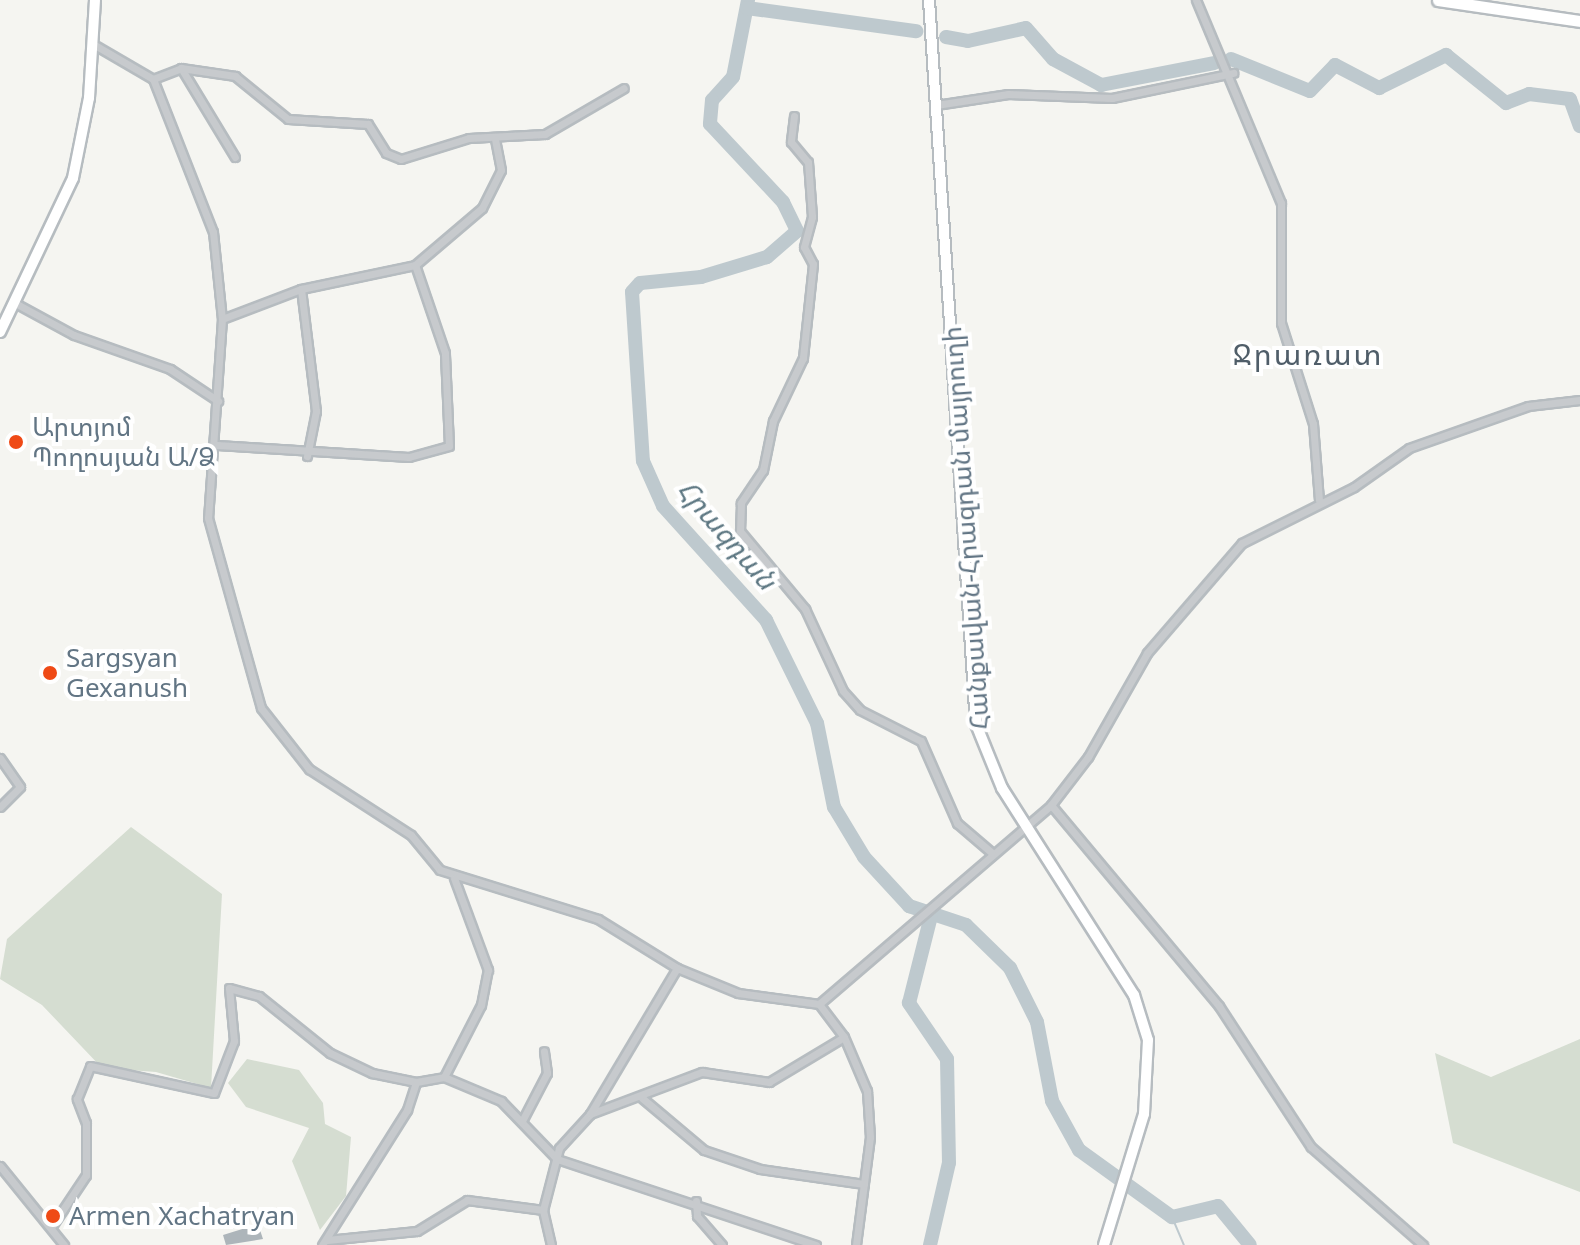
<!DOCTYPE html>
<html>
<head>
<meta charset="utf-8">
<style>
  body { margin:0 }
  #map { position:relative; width:1580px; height:1245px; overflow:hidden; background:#f5f5f1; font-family:"Noto Sans","Noto Sans Armenian",sans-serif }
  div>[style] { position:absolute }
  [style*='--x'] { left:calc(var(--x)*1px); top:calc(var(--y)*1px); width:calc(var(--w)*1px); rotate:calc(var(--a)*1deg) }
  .green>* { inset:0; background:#d5ddd1 }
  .stream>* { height:2px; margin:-1px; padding:0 1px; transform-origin:1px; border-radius:1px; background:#bec9ce }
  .river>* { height:14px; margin:-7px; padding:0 7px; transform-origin:7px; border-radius:7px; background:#bec9ce }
  .building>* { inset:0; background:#adb5ba }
  .roads { filter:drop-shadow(2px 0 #b6bcc0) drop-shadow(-2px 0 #b6bcc0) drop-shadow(0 2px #b6bcc0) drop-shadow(0 -2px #b6bcc0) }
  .minor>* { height:7px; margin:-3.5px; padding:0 3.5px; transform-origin:3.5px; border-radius:3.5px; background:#c7cacd }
  .secondary>* { height:10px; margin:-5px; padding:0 5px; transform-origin:5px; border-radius:5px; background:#fff }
  .primary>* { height:11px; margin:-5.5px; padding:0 5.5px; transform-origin:5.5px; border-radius:5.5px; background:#fff }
  .dots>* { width:22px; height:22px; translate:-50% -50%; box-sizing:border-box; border:4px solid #fff; border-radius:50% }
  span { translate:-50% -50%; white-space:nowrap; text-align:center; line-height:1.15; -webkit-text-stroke:8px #fff; paint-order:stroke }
  .poi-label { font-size:26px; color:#627584 }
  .left { translate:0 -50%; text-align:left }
  .street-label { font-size:26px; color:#627584 }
  .water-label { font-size:28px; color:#5d7782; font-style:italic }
  .quarter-label { font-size:30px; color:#505e69; letter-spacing:2px }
</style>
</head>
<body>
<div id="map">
  <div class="green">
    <div style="clip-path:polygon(131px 827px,222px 894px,211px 1088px,156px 1072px,102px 1068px,42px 1005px,0 979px,7px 939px)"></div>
    <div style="clip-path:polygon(1580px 1039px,1580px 1192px,1453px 1143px,1435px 1053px,1491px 1077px)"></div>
    <div style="clip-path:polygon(247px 1059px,299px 1070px,323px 1103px,325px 1124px,351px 1137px,346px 1196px,320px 1230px,292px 1161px,309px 1128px,246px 1107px,228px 1083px)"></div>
  </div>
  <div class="stream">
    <div style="--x:1172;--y:1217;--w:30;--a:67"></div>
  </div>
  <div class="river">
    <div style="--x:748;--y:0;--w:78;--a:101"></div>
    <div style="--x:733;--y:77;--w:31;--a:132"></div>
    <div style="--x:712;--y:100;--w:24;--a:95"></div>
    <div style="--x:710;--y:124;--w:107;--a:46.9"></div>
    <div style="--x:783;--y:202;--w:32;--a:64"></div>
    <div style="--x:797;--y:231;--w:40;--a:139"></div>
    <div style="--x:767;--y:257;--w:69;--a:163.1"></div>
    <div style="--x:701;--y:277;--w:61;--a:174.4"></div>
    <div style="--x:640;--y:283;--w:12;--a:132"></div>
    <div style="--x:632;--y:292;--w:169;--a:86.3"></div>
    <div style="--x:643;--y:461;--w:49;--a:66"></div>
    <div style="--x:663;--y:506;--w:154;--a:47.9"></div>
    <div style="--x:766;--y:620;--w:115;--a:63.7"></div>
    <div style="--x:817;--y:723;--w:86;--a:78.6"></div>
    <div style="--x:834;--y:807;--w:58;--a:59"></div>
    <div style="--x:864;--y:857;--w:67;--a:47.4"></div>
    <div style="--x:909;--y:906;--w:60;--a:18.4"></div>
    <div style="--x:966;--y:925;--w:62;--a:44.3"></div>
    <div style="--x:1010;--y:968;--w:60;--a:63.4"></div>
    <div style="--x:1037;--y:1022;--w:80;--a:79.2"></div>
    <div style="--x:1052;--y:1101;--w:56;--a:61.1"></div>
    <div style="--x:1079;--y:1150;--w:115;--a:35.8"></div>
    <div style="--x:1172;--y:1217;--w:47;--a:-13.4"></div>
    <div style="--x:1218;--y:1206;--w:50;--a:50.6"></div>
    <div style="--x:747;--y:8;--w:171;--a:7.8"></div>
    <div style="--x:946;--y:37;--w:22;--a:10"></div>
    <div style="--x:968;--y:41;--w:59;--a:-12.6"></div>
    <div style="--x:1026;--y:28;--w:41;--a:48.9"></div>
    <div style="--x:1053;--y:59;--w:55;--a:28.4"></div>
    <div style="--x:1101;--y:85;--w:115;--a:-11"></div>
    <div style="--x:1231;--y:59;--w:85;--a:22.1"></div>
    <div style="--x:1310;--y:91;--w:36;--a:-46"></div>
    <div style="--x:1335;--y:65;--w:50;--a:27.6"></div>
    <div style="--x:1379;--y:88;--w:75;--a:-26.2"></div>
    <div style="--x:1446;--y:55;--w:77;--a:38.7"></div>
    <div style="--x:1506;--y:103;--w:25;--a:-21"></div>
    <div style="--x:1529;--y:94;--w:41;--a:7"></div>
    <div style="--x:1570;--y:99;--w:29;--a:70"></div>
    <div style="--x:930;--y:1245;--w:84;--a:-77"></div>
    <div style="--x:949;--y:1163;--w:104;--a:-91.1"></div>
    <div style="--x:947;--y:1059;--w:68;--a:-124.2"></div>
    <div style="--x:909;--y:1003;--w:90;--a:-75.8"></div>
  </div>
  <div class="building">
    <div style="clip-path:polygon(258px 1224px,263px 1239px,226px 1245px,223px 1235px)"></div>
  </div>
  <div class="roads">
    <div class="minor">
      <div style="--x:1196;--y:0;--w:220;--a:67.3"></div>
      <div style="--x:1281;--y:203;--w:120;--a:90"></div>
      <div style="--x:1281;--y:323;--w:106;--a:72.4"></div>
      <div style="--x:1313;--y:424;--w:76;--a:85.5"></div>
      <div style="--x:93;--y:44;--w:69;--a:30.3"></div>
      <div style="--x:153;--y:79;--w:164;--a:68.6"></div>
      <div style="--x:213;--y:232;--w:87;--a:84.1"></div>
      <div style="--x:222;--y:319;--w:199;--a:94"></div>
      <div style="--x:208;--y:518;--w:197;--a:74.4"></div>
      <div style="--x:261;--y:708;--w:78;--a:51.8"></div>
      <div style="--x:309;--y:769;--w:121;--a:32.9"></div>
      <div style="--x:411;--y:835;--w:45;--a:50.4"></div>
      <div style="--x:440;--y:870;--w:165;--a:17.2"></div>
      <div style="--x:598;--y:919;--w:93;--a:31.8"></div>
      <div style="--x:677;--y:968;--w:66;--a:22.3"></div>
      <div style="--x:738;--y:993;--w:82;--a:7.7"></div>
      <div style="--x:819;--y:1004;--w:306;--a:-40.6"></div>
      <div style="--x:1051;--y:805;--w:61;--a:-52.4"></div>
      <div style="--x:1088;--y:757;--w:120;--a:-60.4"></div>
      <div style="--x:1147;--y:653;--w:145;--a:-49.2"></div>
      <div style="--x:1242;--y:543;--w:125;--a:-26.6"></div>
      <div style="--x:1354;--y:487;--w:67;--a:-35.3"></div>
      <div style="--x:1409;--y:448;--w:126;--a:-19.4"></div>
      <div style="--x:1528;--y:406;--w:52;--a:-6.6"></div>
      <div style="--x:181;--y:68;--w:104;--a:58.8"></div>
      <div style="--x:153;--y:79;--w:30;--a:-21"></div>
      <div style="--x:181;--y:68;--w:55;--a:8.4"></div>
      <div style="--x:235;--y:76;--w:68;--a:39.1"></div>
      <div style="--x:288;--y:119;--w:80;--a:3.6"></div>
      <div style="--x:368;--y:124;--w:34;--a:58"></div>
      <div style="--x:386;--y:153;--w:16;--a:22"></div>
      <div style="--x:401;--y:159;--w:71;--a:-17.2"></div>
      <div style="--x:469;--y:138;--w:76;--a:-3"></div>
      <div style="--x:545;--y:134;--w:91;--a:-30.2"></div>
      <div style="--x:936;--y:105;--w:73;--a:-8.7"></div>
      <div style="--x:1008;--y:94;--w:104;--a:2.2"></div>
      <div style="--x:1112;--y:98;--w:124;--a:-11.7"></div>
      <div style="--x:794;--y:116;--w:26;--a:97"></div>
      <div style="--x:791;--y:142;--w:26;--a:50"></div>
      <div style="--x:808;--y:162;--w:55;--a:85.8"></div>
      <div style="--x:812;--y:217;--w:31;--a:105"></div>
      <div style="--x:804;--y:247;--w:19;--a:62"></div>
      <div style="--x:813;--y:264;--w:95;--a:96.1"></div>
      <div style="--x:803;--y:358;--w:70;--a:115.5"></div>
      <div style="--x:773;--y:421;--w:50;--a:101.5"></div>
      <div style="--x:763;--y:470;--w:40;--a:124"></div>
      <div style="--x:741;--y:503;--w:28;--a:92"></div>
      <div style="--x:740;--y:531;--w:102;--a:50.2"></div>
      <div style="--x:805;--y:609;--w:90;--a:65.1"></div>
      <div style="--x:843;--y:691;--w:25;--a:48"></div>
      <div style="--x:860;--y:710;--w:68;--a:26.9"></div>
      <div style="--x:921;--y:741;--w:90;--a:66.3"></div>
      <div style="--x:957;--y:823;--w:45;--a:40.5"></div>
      <div style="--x:301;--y:289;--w:123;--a:83"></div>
      <div style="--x:316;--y:411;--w:46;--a:101.3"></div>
      <div style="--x:15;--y:303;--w:67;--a:28.5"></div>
      <div style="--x:74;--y:335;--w:102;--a:19.5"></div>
      <div style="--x:170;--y:369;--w:58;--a:33.7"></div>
      <div style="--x:222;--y:319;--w:85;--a:-20.8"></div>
      <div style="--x:301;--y:289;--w:116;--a:-11.9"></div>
      <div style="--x:415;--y:265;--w:88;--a:-40.4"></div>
      <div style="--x:482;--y:208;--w:42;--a:-63.4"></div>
      <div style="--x:501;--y:170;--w:31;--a:-101"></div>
      <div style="--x:217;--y:445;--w:192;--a:3.6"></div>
      <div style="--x:409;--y:457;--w:41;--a:-15.4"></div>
      <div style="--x:449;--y:446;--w:93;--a:-92.5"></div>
      <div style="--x:445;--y:353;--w:93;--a:-108.8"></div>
      <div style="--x:0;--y:758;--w:35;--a:55"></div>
      <div style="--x:20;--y:787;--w:28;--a:135"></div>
      <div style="--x:1051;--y:805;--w:262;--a:50.1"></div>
      <div style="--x:1219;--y:1006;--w:168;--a:56.9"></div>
      <div style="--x:1311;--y:1147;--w:149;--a:41.2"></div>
      <div style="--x:819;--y:1004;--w:41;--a:52.9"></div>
      <div style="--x:844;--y:1037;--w:59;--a:66.9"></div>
      <div style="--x:867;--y:1091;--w:46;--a:86.3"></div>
      <div style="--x:870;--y:1137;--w:109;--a:97.4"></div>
      <div style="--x:444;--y:1077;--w:62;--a:22.8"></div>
      <div style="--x:501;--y:1101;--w:81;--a:46"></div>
      <div style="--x:557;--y:1159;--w:273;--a:18.4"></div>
      <div style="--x:642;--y:1098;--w:81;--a:40"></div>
      <div style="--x:704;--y:1150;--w:59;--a:18.7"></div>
      <div style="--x:760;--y:1169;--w:105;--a:8.2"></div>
      <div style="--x:590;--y:1114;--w:120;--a:-20.6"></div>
      <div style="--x:702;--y:1072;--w:68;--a:8.5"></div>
      <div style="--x:769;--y:1082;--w:87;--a:-31"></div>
      <div style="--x:522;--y:1121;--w:54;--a:-62.5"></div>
      <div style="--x:547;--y:1073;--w:22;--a:-98"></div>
      <div style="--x:0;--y:1166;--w:102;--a:51"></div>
      <div style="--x:696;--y:1201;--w:15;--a:86"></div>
      <div style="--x:697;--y:1216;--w:38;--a:49"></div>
      <div style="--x:52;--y:1226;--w:61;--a:-56.3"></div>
      <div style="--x:86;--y:1175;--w:52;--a:-90"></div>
      <div style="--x:86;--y:1123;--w:26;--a:-111"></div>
      <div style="--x:77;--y:1099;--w:35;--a:-68"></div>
      <div style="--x:90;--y:1066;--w:127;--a:12.3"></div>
      <div style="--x:214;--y:1093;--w:56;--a:-69"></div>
      <div style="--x:234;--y:1041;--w:53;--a:-95.4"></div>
      <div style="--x:229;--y:988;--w:31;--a:15"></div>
      <div style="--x:259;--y:996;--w:91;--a:38.8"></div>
      <div style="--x:330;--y:1053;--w:47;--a:25.5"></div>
      <div style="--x:372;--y:1073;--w:45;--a:11.6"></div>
      <div style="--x:416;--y:1082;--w:28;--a:-10"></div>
      <div style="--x:444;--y:1077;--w:81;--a:-62.8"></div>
      <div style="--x:481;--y:1005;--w:36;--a:-79"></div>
      <div style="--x:488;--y:970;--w:98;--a:-110.3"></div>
      <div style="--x:327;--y:1240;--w:90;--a:-5.7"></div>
      <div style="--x:417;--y:1231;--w:59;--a:-31.8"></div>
      <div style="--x:467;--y:1200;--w:77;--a:7.5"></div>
      <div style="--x:322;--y:1245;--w:160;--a:-57.8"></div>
      <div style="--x:407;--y:1110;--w:29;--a:-72"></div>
      <div style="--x:551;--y:1245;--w:36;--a:-103"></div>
      <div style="--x:543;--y:1210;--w:64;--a:-75.5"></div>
      <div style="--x:559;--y:1148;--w:46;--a:-47.6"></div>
      <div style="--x:590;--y:1114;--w:170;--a:-59.2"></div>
    </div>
    <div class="secondary">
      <div style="--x:929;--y:0;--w:726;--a:86.29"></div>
      <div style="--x:976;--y:724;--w:69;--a:67.9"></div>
      <div style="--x:1002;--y:788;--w:246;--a:57.5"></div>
      <div style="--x:1134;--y:995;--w:47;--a:72.7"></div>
      <div style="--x:1148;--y:1040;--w:74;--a:93.1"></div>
      <div style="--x:1144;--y:1114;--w:137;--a:107"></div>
      <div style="--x:0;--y:332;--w:170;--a:-64.6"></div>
      <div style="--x:73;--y:178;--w:82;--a:-78.7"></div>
      <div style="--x:89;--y:98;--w:98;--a:-86.5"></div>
    </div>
    <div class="primary">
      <div style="--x:1438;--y:0;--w:144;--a:8.4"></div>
    </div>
  </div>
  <div class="dots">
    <div style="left:16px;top:442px;background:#ef4a16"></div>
    <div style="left:50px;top:673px;background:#ef4a16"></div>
    <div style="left:53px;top:1216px;background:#ef4a16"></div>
  </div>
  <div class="poi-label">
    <span class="left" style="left:32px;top:442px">Արտյոմ<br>Պողոսյան Ա/Ձ</span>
    <span class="left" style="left:66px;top:673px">Sargsyan<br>Gexanush</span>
    <span class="left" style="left:69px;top:1216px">Armen Xachatryan</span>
  </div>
  <div class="street-label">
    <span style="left:966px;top:528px;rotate:-94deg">Հանքավան-Հրազդան մայրուղի</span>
  </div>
  <div class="water-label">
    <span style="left:728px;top:534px;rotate:49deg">Հրազդան</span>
  </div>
  <div class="quarter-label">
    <span style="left:1308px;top:354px">Ջրառատ</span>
  </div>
</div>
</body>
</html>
